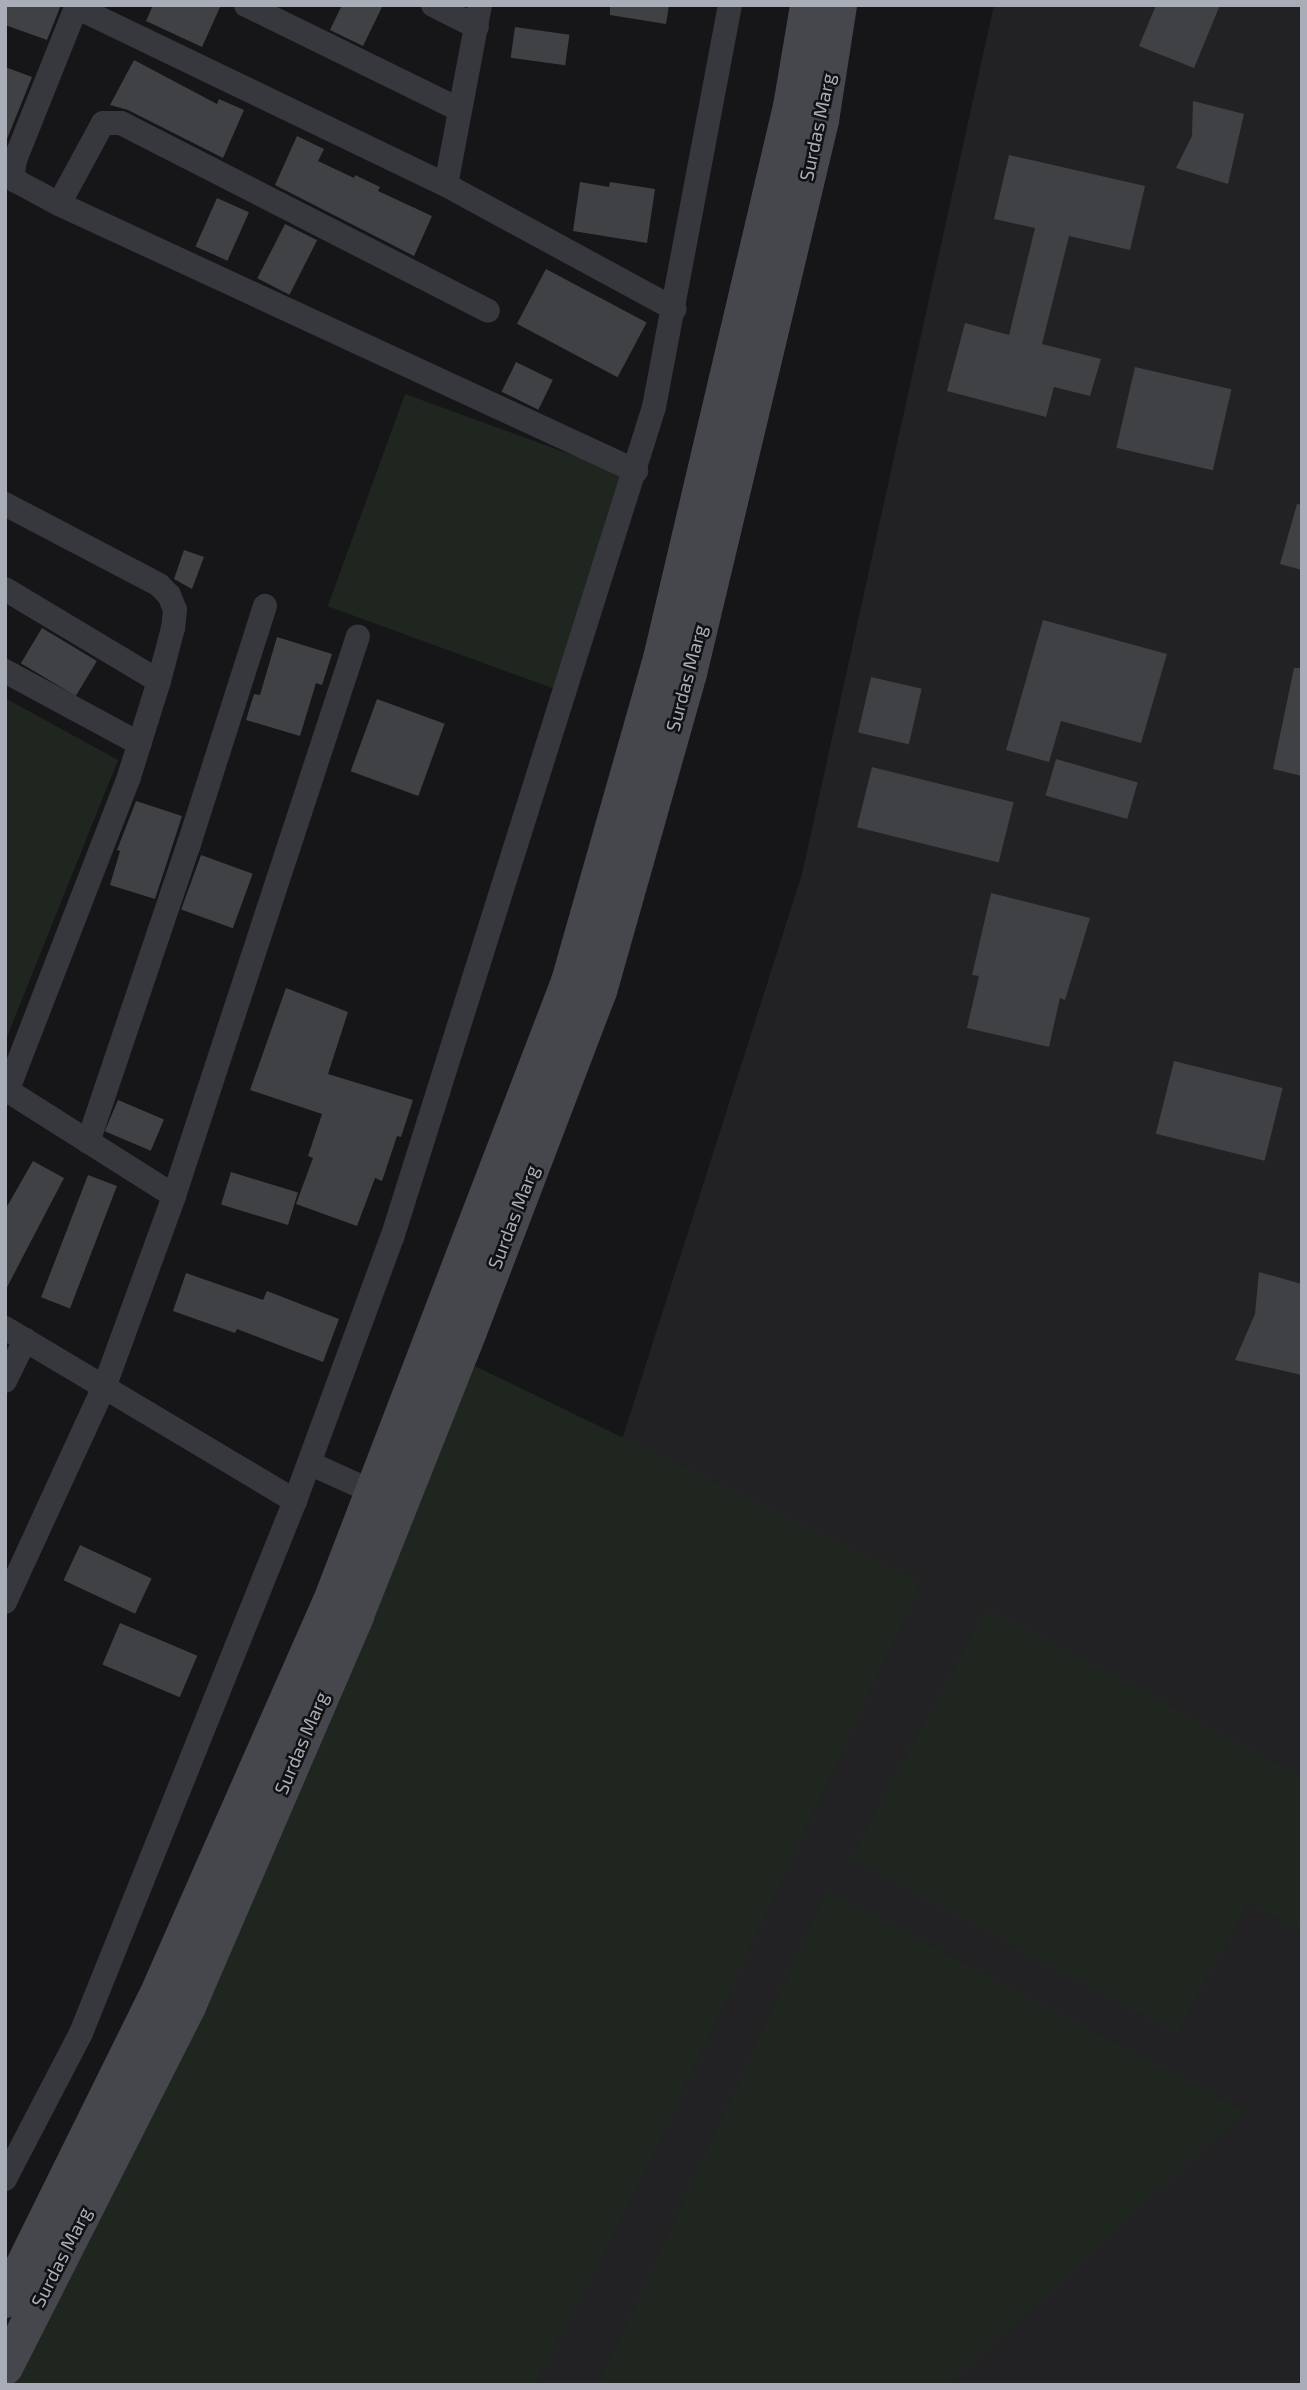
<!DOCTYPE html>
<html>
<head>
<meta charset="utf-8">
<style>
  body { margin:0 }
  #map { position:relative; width:1307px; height:2390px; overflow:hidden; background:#161618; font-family:"Exo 2",sans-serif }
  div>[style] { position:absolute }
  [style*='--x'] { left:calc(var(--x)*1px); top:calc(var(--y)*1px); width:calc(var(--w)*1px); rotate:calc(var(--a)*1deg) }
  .built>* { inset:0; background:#222225 }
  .green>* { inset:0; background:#1e261f; transform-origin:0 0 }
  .building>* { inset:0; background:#404145; transform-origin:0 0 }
  .street>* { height:24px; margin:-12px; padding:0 12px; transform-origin:12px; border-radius:12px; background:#37383d }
  .secondary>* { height:35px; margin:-17.5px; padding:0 17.5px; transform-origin:17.5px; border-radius:17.5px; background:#45474d }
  span { translate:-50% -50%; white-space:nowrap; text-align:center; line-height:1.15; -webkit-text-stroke:5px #111113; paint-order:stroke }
  .street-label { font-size:19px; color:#a8adb8 }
  .frame { position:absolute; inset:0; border:7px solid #a8adb8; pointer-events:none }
</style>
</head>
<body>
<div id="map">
  <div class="built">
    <div style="clip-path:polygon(994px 5px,1302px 5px,1302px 2385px,180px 2385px,611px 1474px,802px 874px)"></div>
  </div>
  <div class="green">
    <div style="left:405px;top:394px;width:241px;height:226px;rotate:20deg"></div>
    <div style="clip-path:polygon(5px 698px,118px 760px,5px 1042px)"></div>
    <div style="clip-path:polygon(475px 1366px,921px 1582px,647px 2168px,535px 2385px,5px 2385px,5px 2353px,170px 2066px)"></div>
    <div style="clip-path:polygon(987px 1608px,1302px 1777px,1302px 1931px,1248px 1902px,1177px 2033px,851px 1858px)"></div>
    <div style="clip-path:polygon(827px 1891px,1244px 2111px,948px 2385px,598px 2385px)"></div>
  </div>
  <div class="building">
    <div style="clip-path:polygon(5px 5px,61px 5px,47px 40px,5px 25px)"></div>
    <div style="clip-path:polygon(153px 5px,221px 5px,202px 47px,146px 21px)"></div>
    <div style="clip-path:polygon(342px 5px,383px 5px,363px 46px,330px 30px)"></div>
    <div style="clip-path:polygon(610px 5px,669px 5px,666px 24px,610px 15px)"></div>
    <div style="clip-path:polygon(1156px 5px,1220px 5px,1194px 68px,1139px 46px)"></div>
    <div style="left:515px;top:27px;width:55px;height:31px;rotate:8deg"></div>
    <div style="clip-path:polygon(134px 60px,217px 104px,219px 99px,244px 110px,223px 158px,128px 110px,110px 105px)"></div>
    <div style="clip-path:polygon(5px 67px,32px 77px,5px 144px)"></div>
    <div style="clip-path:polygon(1193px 101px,1244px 114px,1228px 184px,1176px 168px,1192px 136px)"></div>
    <div style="clip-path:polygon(297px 136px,324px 149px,318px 161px,354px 178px,355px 175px,380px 187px,378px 191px,432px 216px,414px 256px,275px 185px)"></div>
    <div style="clip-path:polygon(1009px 155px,1145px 186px,1130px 250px,1069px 236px,1042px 344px,1101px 359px,1090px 396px,1054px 387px,1046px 417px,947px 391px,965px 323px,1009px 335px,1035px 228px,994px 219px)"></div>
    <div style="clip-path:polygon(580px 182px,609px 187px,610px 182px,655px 189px,647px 243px,573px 231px)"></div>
    <div style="left:217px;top:198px;width:35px;height:53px;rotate:24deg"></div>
    <div style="left:285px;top:224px;width:36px;height:61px;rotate:27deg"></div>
    <div style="left:546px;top:269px;width:114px;height:62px;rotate:28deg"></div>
    <div style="left:516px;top:362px;width:41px;height:33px;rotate:26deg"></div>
    <div style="left:1135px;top:367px;width:99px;height:83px;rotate:13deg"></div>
    <div style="clip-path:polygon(1297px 504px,1302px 505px,1302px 570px,1280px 564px)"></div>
    <div style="clip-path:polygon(184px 550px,204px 557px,192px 589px,174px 579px)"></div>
    <div style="clip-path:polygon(1043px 620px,1167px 654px,1141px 743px,1061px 721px,1049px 762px,1006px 750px)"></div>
    <div style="left:42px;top:628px;width:64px;height:41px;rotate:31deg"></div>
    <div style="clip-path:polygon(277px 637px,332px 654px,322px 685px,316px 683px,300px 736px,246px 720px,254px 694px,260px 695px)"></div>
    <div style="clip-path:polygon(1294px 668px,1302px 668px,1302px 776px,1273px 769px)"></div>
    <div style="left:871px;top:677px;width:52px;height:57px;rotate:13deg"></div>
    <div style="left:377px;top:699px;width:72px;height:77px;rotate:20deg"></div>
    <div style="left:1056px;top:759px;width:85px;height:38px;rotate:16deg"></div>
    <div style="left:872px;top:767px;width:146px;height:62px;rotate:14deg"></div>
    <div style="clip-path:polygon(136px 801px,182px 816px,155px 899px,110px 885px,120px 851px,117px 850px)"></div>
    <div style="left:201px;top:855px;width:55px;height:58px;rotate:20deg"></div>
    <div style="clip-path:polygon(991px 893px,1090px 918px,1065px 1000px,1060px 998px,1049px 1047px,967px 1028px,979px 976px,972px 975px)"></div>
    <div style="clip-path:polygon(286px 988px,348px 1012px,328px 1074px,413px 1100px,401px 1137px,397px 1136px,382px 1181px,375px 1178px,357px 1226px,296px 1204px,313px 1158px,308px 1156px,322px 1114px,250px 1090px)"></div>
    <div style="left:1174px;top:1061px;width:112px;height:75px;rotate:14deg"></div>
    <div style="left:118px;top:1100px;width:50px;height:34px;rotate:23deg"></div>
    <div style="clip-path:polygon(33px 1161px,64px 1178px,5px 1291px,5px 1210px)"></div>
    <div style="left:231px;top:1172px;width:70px;height:34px;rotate:17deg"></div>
    <div style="left:88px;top:1175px;width:31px;height:131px;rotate:21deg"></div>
    <div style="clip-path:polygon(1259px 1272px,1302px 1284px,1302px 1375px,1235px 1360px,1255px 1314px)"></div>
    <div style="clip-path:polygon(186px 1273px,263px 1300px,267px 1291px,339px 1319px,323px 1362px,237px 1329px,235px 1333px,173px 1311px)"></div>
    <div style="left:80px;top:1545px;width:79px;height:39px;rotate:25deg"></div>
    <div style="left:120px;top:1623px;width:84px;height:45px;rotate:23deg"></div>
  </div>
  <div class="street">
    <div style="--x:77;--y:5;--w:167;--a:111.8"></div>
    <div style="--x:15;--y:160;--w:13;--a:99"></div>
    <div style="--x:13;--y:173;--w:9;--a:69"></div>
    <div style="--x:16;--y:181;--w:49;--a:28.1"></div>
    <div style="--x:59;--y:204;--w:636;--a:24.83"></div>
    <div style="--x:246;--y:5;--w:238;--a:26.1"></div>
    <div style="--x:433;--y:5;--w:49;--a:26.6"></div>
    <div style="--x:76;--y:7;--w:411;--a:25.7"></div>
    <div style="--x:446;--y:185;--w:260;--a:28.5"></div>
    <div style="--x:446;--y:185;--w:183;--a:-79.3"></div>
    <div style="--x:59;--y:204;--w:92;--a:-61.5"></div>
    <div style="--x:103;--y:123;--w:18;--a:0"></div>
    <div style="--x:121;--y:123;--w:412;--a:27.1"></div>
    <div style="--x:5;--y:504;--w:174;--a:27.7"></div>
    <div style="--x:159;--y:585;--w:14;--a:45"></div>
    <div style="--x:169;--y:595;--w:16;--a:68"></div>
    <div style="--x:175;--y:610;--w:18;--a:96"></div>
    <div style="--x:173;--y:628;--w:55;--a:104.8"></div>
    <div style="--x:159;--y:681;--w:101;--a:107.4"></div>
    <div style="--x:129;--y:777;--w:337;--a:111.2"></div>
    <div style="--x:5;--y:589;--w:179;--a:30.9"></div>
    <div style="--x:5;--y:671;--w:153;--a:28.4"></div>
    <div style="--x:5;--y:1089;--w:200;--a:32.3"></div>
    <div style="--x:88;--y:1142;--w:315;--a:-71.3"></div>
    <div style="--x:189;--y:844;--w:250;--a:-72.3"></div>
    <div style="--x:5;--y:1328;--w:338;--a:30.8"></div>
    <div style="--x:5;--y:1381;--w:46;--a:-64"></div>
    <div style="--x:309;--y:1463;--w:70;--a:24.4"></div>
    <div style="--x:5;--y:1602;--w:239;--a:-65.3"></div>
    <div style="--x:105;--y:1385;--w:201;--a:-69.9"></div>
    <div style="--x:174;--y:1196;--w:589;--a:-71.81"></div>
    <div style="--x:5;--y:2179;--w:165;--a:-62.5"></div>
    <div style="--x:81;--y:2033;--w:573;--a:-68.09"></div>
    <div style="--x:295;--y:1501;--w:280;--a:-69.8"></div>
    <div style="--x:392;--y:1238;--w:871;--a:-72.5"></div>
    <div style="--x:654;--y:407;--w:409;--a:-79.3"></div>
  </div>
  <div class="secondary">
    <div style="--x:5;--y:2300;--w:338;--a:-63.7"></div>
    <div style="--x:155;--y:1997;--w:431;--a:-66.2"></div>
    <div style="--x:329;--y:1603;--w:666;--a:-68.98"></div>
    <div style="--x:568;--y:981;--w:336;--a:-74.1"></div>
    <div style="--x:660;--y:658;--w:567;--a:-76.75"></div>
    <div style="--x:790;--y:106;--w:102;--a:-80.4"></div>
    <div style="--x:5;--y:2367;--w:405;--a:-63.1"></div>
    <div style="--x:188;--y:2006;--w:426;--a:-66.7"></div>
    <div style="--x:356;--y:1615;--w:306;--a:-68.3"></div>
    <div style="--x:469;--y:1331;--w:364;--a:-69.1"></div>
    <div style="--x:599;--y:991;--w:330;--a:-74.2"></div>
    <div style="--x:689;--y:673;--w:569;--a:-76.57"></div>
    <div style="--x:821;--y:120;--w:116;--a:-81.1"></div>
  </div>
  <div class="street-label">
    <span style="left:817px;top:127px;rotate:-78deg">Surdas Marg</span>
    <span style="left:686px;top:678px;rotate:-75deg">Surdas Marg</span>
    <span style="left:513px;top:1217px;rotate:-69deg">Surdas Marg</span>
    <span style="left:301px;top:1743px;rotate:-67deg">Surdas Marg</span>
    <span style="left:61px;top:2257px;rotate:-63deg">Surdas Marg</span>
  </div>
  <div class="frame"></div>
</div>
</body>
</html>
